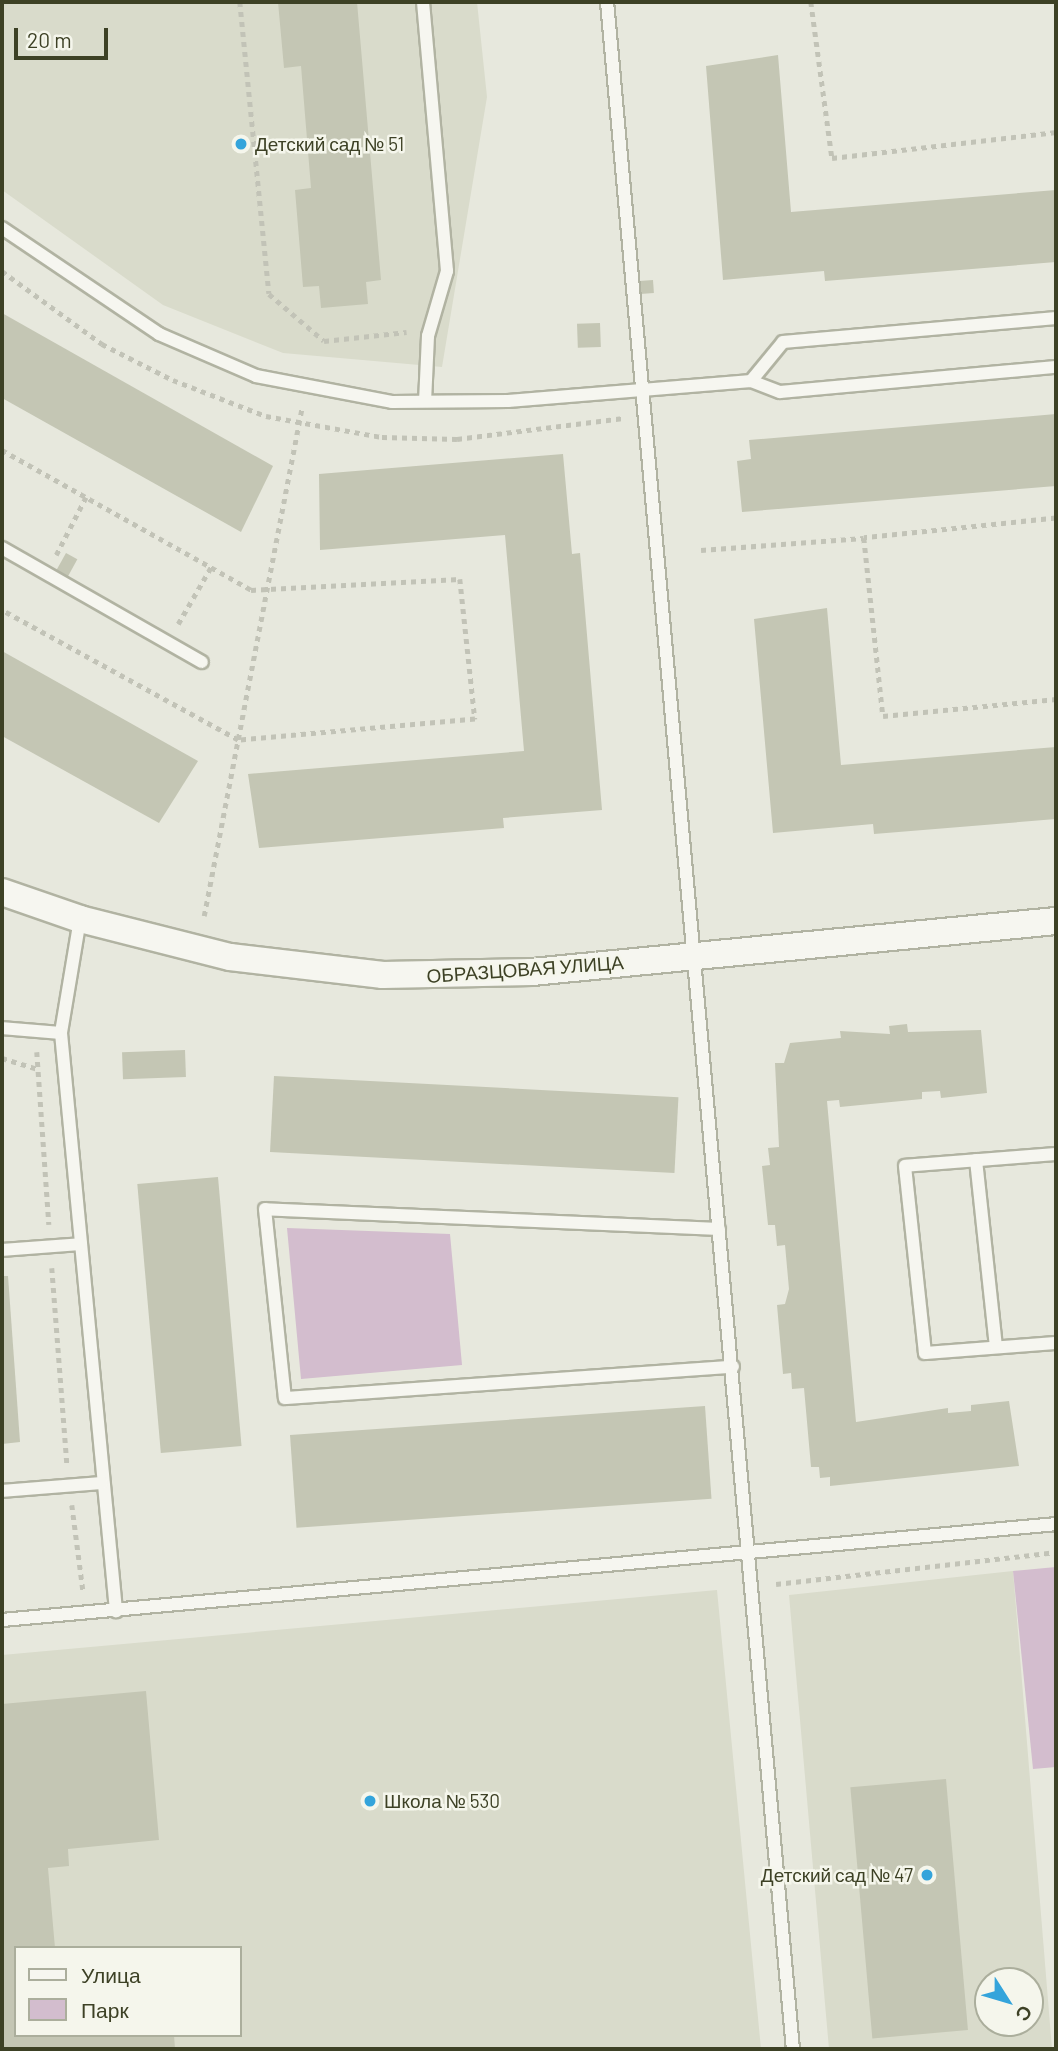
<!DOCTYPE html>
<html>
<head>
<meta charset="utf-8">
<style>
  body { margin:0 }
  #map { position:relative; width:1058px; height:2051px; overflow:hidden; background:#e7e8dd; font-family:Barlow,sans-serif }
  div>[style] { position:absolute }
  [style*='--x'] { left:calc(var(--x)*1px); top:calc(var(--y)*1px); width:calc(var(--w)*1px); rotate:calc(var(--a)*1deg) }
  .built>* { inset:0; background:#d9dbcb }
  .green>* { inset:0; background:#d3bdce }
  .building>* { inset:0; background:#c4c6b4; transform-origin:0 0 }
  .path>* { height:4.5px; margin-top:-2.25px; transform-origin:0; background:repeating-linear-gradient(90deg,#c2c3b7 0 5px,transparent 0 10px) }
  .roads { filter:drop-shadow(2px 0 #b1b3a2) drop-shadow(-2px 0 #b1b3a2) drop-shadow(0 2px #b1b3a2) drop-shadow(0 -2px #b1b3a2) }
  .lane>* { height:12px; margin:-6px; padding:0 6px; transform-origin:6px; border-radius:6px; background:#f6f6f0 }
  .street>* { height:26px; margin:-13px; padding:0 13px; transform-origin:13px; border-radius:13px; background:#f6f6f0 }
  .dots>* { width:19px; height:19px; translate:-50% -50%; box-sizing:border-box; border:4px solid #f5f6ec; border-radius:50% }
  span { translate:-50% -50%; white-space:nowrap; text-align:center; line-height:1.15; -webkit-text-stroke:5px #f5f6ec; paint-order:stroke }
  .poi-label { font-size:19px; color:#3d4125 }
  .left { translate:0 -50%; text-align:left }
  .right { translate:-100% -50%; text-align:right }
  .street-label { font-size:19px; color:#3d4125 }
  .frame { position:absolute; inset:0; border:4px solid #3d4125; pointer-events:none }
  .legend { position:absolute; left:14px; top:1946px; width:228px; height:91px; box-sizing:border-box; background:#f5f6ec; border:2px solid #abae9c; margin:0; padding:9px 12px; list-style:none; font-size:21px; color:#3d4125 }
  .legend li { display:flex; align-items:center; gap:14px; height:35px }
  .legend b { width:35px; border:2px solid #abae9c }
  .north { position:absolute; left:974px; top:1967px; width:70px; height:70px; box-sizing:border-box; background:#f5f6ec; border:2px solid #abae9c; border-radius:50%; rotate:127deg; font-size:19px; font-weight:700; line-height:28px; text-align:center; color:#3d4125 }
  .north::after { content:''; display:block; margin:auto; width:24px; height:32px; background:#34a4db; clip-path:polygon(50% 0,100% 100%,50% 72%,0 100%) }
  .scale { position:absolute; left:14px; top:28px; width:94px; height:32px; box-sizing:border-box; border:4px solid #3d4125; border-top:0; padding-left:9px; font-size:21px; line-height:24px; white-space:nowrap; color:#3d4125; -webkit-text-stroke:5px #f5f6ec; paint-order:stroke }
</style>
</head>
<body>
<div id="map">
  <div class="built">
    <div style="clip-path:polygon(2px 2px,477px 2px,487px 97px,442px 367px,283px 353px,163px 305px,2px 190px)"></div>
    <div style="clip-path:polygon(evenodd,1013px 1571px,1052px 2049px,829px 2049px,789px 1595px,1013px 1571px,988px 1981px,1030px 1981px,1030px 2023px,988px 2023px,988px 1981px)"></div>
    <div style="clip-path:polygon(evenodd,717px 1590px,761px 2049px,2px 2049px,2px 1655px,717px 1590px,16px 1948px,240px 1948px,240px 2035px,16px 2035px,16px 1948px)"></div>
  </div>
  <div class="green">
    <div style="clip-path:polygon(287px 1228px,450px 1234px,462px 1365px,301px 1379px)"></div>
    <div style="clip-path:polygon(1056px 1567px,1056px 1767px,1033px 1769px,1013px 1571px)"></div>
  </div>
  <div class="building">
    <div style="clip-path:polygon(278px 2px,357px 2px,381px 280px,366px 282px,368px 304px,321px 308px,319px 286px,303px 287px,295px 190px,311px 188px,301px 66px,284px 68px)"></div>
    <div style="clip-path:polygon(778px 55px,791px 212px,1056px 190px,1056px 262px,825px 281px,824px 271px,723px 280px,706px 66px)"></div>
    <div style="left:653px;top:280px;width:13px;height:17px;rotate:86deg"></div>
    <div style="clip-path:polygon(2px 313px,273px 466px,241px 532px,2px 398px)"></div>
    <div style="left:600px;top:323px;width:24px;height:23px;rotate:88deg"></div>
    <div style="clip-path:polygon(1056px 414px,1056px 486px,742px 512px,737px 461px,751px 459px,749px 440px)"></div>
    <div style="clip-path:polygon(563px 454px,572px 554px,580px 553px,602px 810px,503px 818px,504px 828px,259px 848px,248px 774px,524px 751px,505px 535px,320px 550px,319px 474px)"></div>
    <div style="left:66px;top:553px;width:13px;height:21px;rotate:29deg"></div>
    <div style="clip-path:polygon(827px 608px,841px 765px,1056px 747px,1056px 819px,874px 834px,873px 824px,773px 833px,754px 619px)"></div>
    <div style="clip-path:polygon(2px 651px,198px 761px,159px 823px,2px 736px)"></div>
    <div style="clip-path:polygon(907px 1024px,908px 1032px,981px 1030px,987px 1093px,941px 1098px,940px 1091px,922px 1092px,922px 1099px,840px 1107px,839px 1100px,827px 1101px,856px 1422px,948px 1408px,948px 1413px,971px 1411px,971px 1405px,1009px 1401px,1019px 1466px,830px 1486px,830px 1477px,820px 1478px,819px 1467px,811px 1467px,804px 1388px,792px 1389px,791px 1373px,783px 1374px,777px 1305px,785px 1304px,789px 1289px,785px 1245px,777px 1246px,775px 1225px,768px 1225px,762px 1166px,770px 1165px,768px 1148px,779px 1147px,775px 1063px,784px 1063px,790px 1043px,841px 1038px,840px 1031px,890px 1034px,889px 1026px)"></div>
    <div style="left:185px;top:1050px;width:27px;height:63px;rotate:88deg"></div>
    <div style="left:274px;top:1076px;width:405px;height:76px;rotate:3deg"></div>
    <div style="left:218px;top:1177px;width:270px;height:81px;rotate:85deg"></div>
    <div style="clip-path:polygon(2px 1276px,8px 1276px,20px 1442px,2px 1444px)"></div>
    <div style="left:705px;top:1406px;width:93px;height:416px;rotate:86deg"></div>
    <div style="clip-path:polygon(146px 1691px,159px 1840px,68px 1849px,69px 1866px,48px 1868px,55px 1948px,16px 1948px,16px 2035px,174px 2035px,175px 2049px,2px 2049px,2px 1704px)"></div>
    <div style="left:946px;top:1779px;width:252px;height:96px;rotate:85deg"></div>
  </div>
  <div class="path">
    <div style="--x:240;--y:2;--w:293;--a:84.3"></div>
    <div style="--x:269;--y:294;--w:72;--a:40.5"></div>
    <div style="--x:324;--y:341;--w:83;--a:-6.2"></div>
    <div style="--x:811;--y:2;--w:157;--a:82.3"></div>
    <div style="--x:832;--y:158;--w:226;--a:-6.6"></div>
    <div style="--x:2;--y:271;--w:124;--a:36.1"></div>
    <div style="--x:102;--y:344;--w:80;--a:26.9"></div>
    <div style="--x:173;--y:380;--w:100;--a:21.2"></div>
    <div style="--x:266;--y:416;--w:118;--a:10.3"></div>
    <div style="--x:382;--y:437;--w:75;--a:1.5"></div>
    <div style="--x:457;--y:439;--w:168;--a:-7.2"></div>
    <div style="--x:2;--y:450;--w:286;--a:29.3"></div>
    <div style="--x:251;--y:590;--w:209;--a:-3"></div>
    <div style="--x:460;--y:579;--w:141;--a:83.9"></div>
    <div style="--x:475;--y:719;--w:238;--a:174.9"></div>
    <div style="--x:238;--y:740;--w:269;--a:-151.2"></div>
    <div style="--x:1056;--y:518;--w:193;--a:174.1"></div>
    <div style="--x:864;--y:538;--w:179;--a:83.9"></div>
    <div style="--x:883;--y:716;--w:174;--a:-5.6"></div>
    <div style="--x:701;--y:550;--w:163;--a:-4.2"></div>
    <div style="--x:56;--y:555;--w:65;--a:-62.7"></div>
    <div style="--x:178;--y:624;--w:66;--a:-59.9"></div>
    <div style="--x:204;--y:916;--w:518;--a:-79.1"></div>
    <div style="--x:37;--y:1052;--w:173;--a:86"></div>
    <div style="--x:2;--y:1058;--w:37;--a:17"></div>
    <div style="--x:52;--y:1268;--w:198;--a:85.6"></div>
    <div style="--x:72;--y:1505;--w:86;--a:82.6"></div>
    <div style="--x:776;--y:1584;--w:282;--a:-6.5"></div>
  </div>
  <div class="roads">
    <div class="lane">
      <div style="--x:423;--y:2;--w:270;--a:84.9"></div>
      <div style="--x:447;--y:271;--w:68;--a:106.3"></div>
      <div style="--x:428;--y:336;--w:65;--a:92.6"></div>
      <div style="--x:607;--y:2;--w:2055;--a:84.81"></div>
      <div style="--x:2;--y:228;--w:189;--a:34"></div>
      <div style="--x:159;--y:334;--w:106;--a:23.4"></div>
      <div style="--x:256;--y:376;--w:138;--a:10.8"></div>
      <div style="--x:392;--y:402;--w:116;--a:-0.5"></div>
      <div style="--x:508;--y:401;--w:244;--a:-4.7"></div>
      <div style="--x:751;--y:381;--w:31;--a:21"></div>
      <div style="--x:780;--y:392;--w:277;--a:-5.2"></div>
      <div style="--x:751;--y:381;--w:50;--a:-50.6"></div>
      <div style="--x:783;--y:342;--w:274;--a:-5"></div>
      <div style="--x:2;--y:548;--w:230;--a:29.7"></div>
      <div style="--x:80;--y:919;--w:116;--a:99.5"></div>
      <div style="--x:61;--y:1033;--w:581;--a:84.56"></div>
      <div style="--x:2;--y:1028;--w:59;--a:4.8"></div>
      <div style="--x:1056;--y:1154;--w:151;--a:175.5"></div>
      <div style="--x:905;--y:1166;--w:188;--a:83.9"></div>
      <div style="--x:925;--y:1353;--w:131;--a:-4.4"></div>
      <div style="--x:976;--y:1160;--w:188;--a:83.9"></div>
      <div style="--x:719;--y:1229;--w:454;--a:-177.5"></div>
      <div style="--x:265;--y:1209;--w:190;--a:84"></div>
      <div style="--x:285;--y:1398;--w:449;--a:-4"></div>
      <div style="--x:2;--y:1250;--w:79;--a:-4.3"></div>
      <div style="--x:2;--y:1491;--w:100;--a:-4.6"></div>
      <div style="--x:2;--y:1620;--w:1058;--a:-5.2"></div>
    </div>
    <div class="street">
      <div style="--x:2;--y:892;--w:83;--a:19.1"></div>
      <div style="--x:80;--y:919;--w:155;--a:14.2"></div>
      <div style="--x:230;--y:957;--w:154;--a:6.7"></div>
      <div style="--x:383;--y:975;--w:149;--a:-1.2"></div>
      <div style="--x:532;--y:972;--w:526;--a:-5.56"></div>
    </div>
  </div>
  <div class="dots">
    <div style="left:241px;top:144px;background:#34a4db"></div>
    <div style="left:370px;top:1801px;background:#34a4db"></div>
    <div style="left:927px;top:1875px;background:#34a4db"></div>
  </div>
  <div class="poi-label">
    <span class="left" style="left:255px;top:144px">Детский сад № 51</span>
    <span class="left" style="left:384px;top:1801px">Школа № 530</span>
    <span class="right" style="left:913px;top:1875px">Детский сад № 47</span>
  </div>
  <div class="street-label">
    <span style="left:525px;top:969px;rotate:-4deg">ОБРАЗЦОВАЯ УЛИЦА</span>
  </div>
  <div class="frame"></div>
  <ul class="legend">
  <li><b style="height:9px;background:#f6f6f0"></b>Улица</li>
  <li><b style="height:19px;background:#d3bdce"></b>Парк</li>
  </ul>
  <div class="north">С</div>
  <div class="scale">20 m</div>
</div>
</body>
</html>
